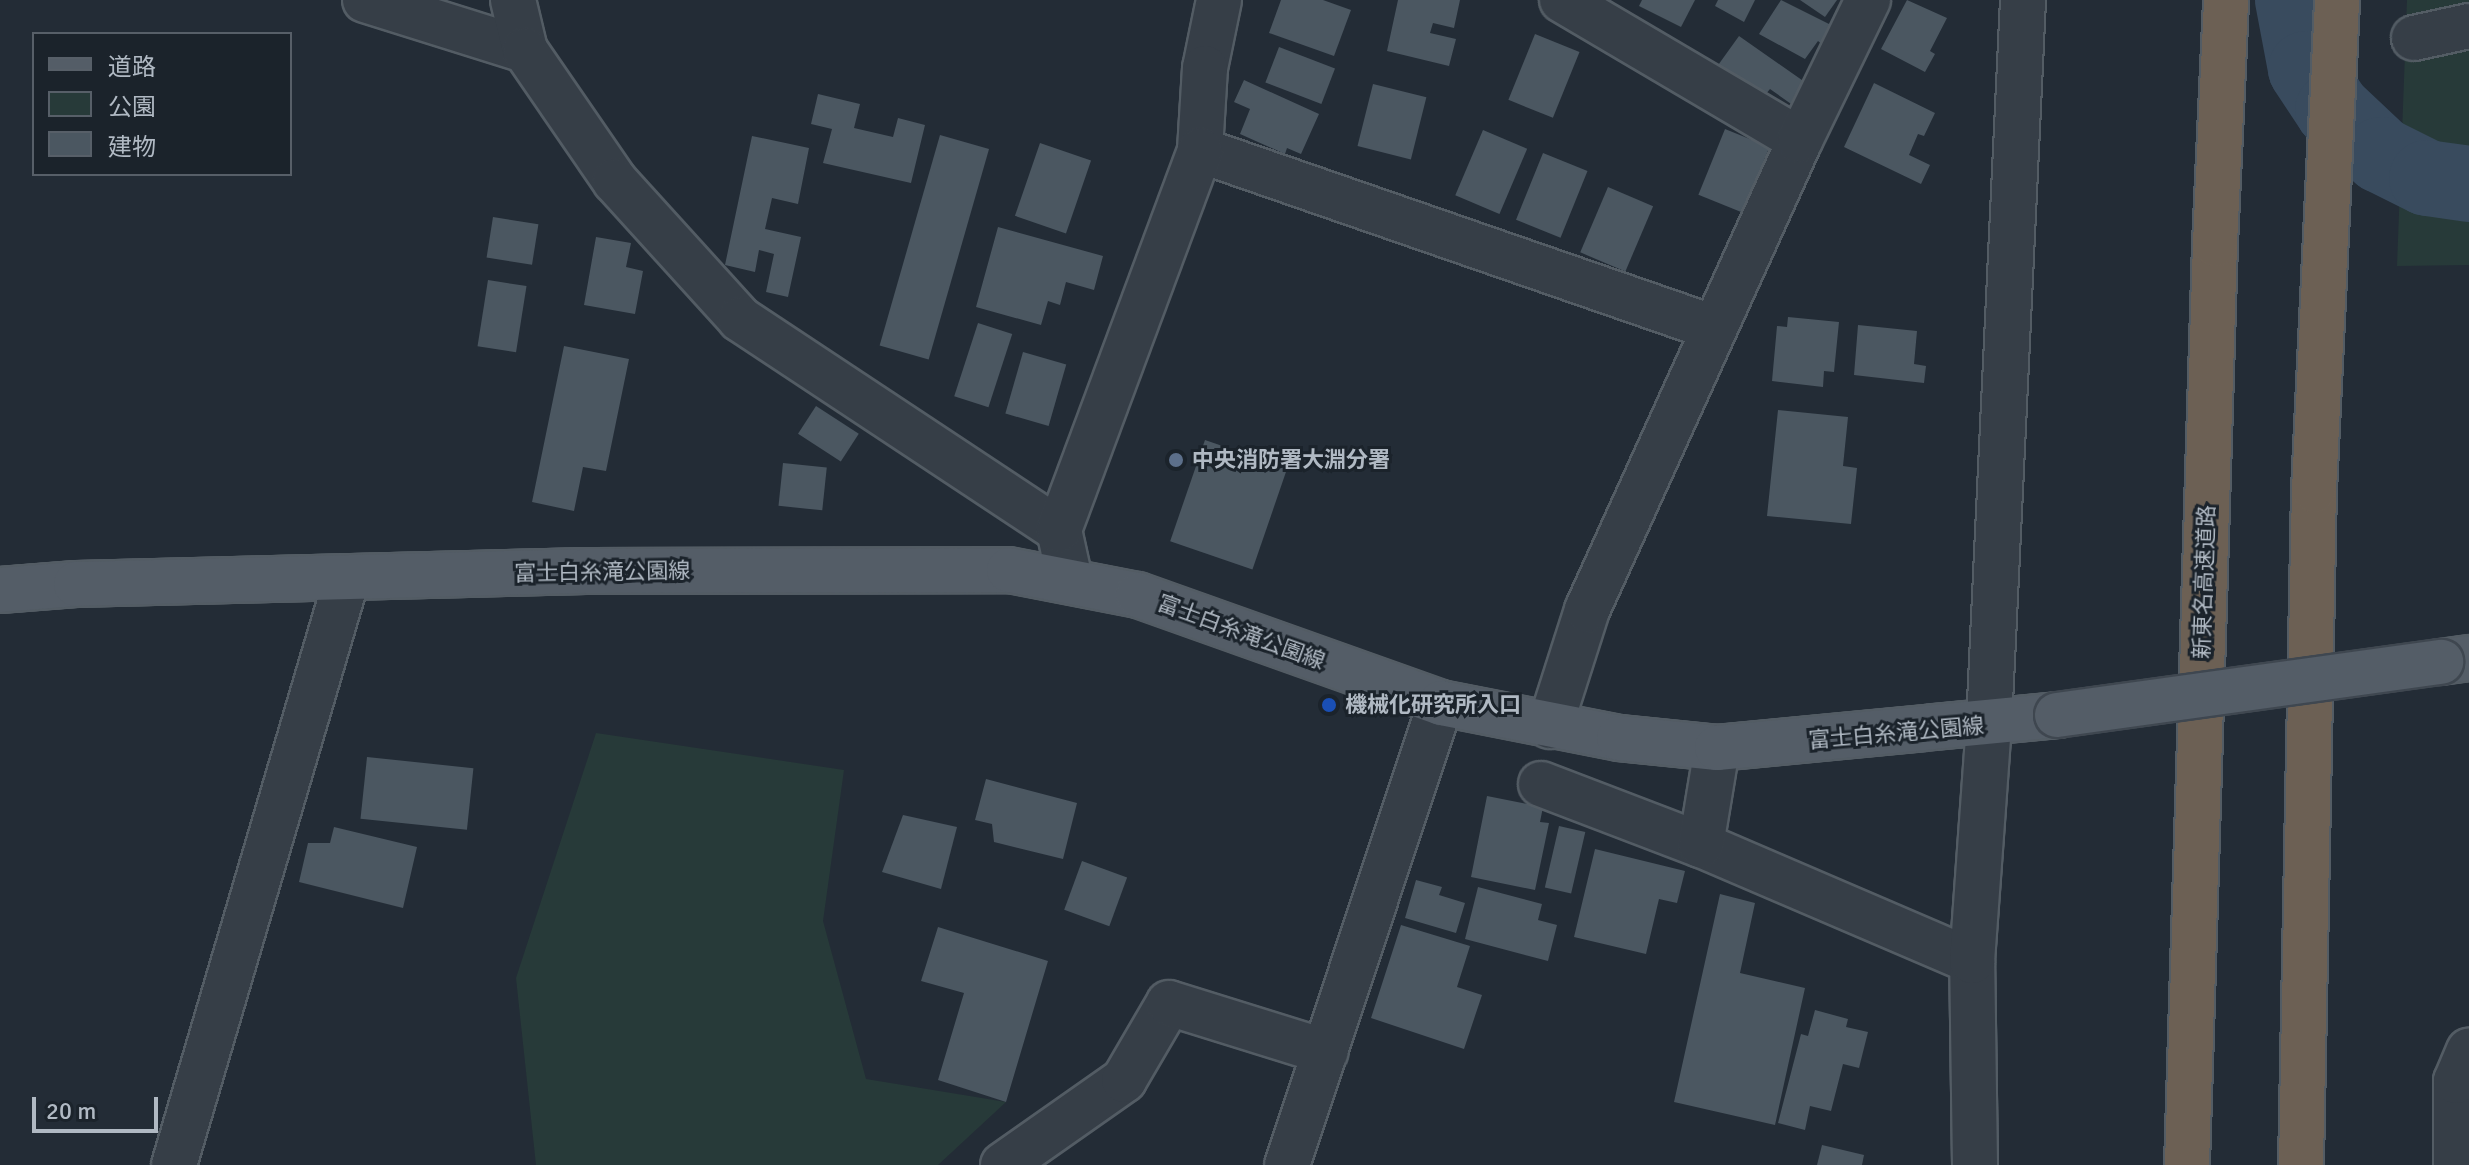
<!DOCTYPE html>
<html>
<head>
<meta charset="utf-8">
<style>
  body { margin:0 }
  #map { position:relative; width:2469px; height:1165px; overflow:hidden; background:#232c36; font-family:Signika,"Noto Sans JP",sans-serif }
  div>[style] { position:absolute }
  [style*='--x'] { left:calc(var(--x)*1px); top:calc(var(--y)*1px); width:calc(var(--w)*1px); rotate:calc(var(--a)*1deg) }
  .green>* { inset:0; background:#273a39 }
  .river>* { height:76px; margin:-38px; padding:0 38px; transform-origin:38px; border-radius:38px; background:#394b5e }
  .building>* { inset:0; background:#4b5761; transform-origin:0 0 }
  .roads { filter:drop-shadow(2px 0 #535c64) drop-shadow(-2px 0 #535c64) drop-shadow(0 2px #535c64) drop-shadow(0 -2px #535c64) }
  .minor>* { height:44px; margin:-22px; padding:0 22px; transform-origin:22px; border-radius:22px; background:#363e47 }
  .major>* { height:44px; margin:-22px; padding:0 22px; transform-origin:22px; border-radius:22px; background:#545d67 }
  .highway>* { height:44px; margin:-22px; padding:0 22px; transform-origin:22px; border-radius:22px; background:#6c6054 }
  .bridges { filter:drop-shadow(2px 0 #3f4750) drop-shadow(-2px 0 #3f4750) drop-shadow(0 2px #3f4750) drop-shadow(0 -2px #3f4750) }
  .major-bridge>* { height:44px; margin:-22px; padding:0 22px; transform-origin:22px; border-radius:22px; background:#545d67 }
  .dots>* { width:22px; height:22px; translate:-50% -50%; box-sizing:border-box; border:4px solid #1b232b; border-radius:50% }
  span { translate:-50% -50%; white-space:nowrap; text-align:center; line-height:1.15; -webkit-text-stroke:6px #1b232b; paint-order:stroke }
  .poi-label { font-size:22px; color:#b0b9c3; font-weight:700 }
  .left { translate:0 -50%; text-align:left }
  .street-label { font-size:22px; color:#b0b9c3 }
  .legend { position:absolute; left:32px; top:32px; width:260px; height:144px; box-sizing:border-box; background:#1b232b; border:2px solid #575f68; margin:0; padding:10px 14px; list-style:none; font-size:24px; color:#b0b9c3 }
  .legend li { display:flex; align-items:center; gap:16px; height:40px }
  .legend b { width:40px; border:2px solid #575f68 }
  .scale { position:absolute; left:32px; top:1097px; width:126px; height:36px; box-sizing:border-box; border:4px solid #b0b9c3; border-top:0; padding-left:10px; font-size:24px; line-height:28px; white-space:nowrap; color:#b0b9c3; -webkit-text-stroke:6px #1b232b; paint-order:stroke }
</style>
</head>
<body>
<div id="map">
  <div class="green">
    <div style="clip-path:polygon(2407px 0,2469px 0,2469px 265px,2397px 266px)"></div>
    <div style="clip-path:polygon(596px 733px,844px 770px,823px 921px,866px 1079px,1006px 1102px,938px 1165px,536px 1165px,516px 978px)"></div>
  </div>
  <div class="river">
    <div style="--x:2293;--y:0;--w:70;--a:79.3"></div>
    <div style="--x:2306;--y:69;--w:49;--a:56.6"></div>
    <div style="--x:2333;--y:110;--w:66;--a:43.2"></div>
    <div style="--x:2381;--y:155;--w:51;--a:26.6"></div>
    <div style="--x:2427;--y:178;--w:42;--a:8.1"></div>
  </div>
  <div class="building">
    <div style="clip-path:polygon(1281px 0,1323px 0,1351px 10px,1334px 56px,1269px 33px)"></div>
    <div style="clip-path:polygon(1398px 0,1460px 0,1454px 28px,1433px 23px,1430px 33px,1456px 39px,1449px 66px,1387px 51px)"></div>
    <div style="clip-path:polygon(1642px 0,1695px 0,1681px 27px,1639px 6px)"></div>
    <div style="clip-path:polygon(1718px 0,1755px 0,1744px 22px,1715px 6px)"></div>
    <div style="clip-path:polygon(1781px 0,1839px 29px,1829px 50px,1818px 41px,1805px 59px,1759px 34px)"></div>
    <div style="clip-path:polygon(1800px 0,1837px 0,1825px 17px)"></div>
    <div style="clip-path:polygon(1907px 0,1947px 18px,1930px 51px,1935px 54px,1925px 72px,1881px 49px)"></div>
    <div style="left:1535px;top:34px;width:48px;height:71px;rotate:22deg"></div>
    <div style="clip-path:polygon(1739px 36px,1809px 85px,1794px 106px,1770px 89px,1761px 100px,1716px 68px)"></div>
    <div style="left:1279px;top:47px;width:60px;height:38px;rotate:21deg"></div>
    <div style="clip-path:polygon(1244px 80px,1319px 114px,1301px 154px,1287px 148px,1285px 154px,1240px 134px,1250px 109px,1234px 102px)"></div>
    <div style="clip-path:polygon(1874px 83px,1935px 113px,1924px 136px,1918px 134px,1909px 155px,1930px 165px,1921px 184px,1844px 147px)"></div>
    <div style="left:1373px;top:84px;width:55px;height:64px;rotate:14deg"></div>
    <div style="clip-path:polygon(818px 94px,860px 104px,854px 128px,893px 137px,898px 118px,925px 125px,911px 183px,823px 163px,832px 129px,811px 124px)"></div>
    <div style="left:1725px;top:129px;width:48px;height:71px;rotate:22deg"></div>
    <div style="left:1483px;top:130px;width:48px;height:71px;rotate:23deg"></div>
    <div style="left:940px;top:135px;width:51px;height:219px;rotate:16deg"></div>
    <div style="clip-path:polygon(752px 136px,809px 148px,798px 204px,772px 198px,765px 229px,801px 237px,788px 297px,766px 292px,774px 254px,759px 250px,755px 272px,725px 265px)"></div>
    <div style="left:1040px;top:143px;width:54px;height:77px;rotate:19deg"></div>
    <div style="left:1543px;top:153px;width:48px;height:72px;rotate:22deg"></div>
    <div style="left:1608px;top:187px;width:49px;height:71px;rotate:23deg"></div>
    <div style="left:493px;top:217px;width:46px;height:41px;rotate:9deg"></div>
    <div style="clip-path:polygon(998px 227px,1103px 256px,1094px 290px,1066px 282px,1060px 305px,1048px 301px,1041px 325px,976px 307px)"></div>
    <div style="clip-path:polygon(596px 237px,631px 243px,626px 267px,643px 271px,635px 314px,584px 305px)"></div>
    <div style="left:488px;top:280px;width:39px;height:67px;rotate:9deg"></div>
    <div style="clip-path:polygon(1788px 317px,1839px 322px,1834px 372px,1824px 371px,1823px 387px,1772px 381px,1777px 326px,1787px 327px)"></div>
    <div style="left:978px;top:323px;width:36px;height:77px;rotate:18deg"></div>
    <div style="clip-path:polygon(1858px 325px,1917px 331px,1914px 364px,1926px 366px,1924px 383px,1854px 375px)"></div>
    <div style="clip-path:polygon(564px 346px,629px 359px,606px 471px,583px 467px,574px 511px,532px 502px)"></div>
    <div style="left:1023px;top:352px;width:45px;height:64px;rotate:16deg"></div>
    <div style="left:816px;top:406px;width:51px;height:33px;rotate:33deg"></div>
    <div style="clip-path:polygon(1778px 410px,1848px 417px,1843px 466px,1857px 468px,1851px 524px,1767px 516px)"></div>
    <div style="left:1205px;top:440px;width:87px;height:107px;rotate:19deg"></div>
    <div style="left:783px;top:463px;width:44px;height:43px;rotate:6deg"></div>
    <div style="left:367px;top:757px;width:107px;height:62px;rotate:6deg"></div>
    <div style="clip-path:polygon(986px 779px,1077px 803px,1063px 859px,994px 842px,992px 824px,975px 820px)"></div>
    <div style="clip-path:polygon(1487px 796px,1543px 807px,1540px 822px,1549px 823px,1535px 890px,1471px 877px)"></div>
    <div style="clip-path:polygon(903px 815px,957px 827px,941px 889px,882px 872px)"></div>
    <div style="left:1559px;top:826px;width:27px;height:63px;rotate:13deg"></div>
    <div style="clip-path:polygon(334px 827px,417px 847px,403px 908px,299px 882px,308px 843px,330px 843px)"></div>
    <div style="clip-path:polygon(1595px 849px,1685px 871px,1677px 903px,1659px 899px,1646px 954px,1574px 937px)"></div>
    <div style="left:1082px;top:861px;width:48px;height:52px;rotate:20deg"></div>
    <div style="clip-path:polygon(1416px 880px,1442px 887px,1439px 895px,1465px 903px,1456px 933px,1405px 918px)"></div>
    <div style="clip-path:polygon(1478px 887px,1542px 904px,1538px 920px,1557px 925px,1548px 961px,1465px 939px)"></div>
    <div style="clip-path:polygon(1720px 894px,1755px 903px,1740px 973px,1805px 988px,1775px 1125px,1674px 1102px)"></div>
    <div style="clip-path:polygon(1401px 925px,1470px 946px,1457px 987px,1482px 995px,1464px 1049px,1371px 1018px)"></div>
    <div style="clip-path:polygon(938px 927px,1048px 961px,1006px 1102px,938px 1080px,964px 993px,921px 981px)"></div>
    <div style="clip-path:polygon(1815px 1010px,1848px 1019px,1846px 1027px,1868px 1032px,1859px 1068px,1843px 1064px,1831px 1111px,1810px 1106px,1805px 1130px,1778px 1123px,1801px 1034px,1808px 1036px)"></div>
    <div style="clip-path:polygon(1822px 1145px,1864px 1155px,1862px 1165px,1817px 1165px)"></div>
  </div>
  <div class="roads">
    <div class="minor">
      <div style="--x:365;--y:0;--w:168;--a:17.4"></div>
      <div style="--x:513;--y:0;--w:51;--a:76.5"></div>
      <div style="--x:525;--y:50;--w:159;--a:55.5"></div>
      <div style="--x:615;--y:181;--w:186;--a:47.8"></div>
      <div style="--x:740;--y:319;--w:382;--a:33.5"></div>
      <div style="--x:1059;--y:530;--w:51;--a:77.6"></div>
      <div style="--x:1219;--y:0;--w:69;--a:101.6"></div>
      <div style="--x:1205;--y:68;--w:82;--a:93.5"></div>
      <div style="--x:1200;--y:150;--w:544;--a:19.1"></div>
      <div style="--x:1562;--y:0;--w:276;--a:30.5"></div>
      <div style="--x:2414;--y:38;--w:56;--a:-12.3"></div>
      <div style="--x:1059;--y:530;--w:405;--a:-69.6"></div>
      <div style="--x:1550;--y:726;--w:122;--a:-72.3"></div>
      <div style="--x:1587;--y:610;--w:516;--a:-65.62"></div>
      <div style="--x:1800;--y:140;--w:156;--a:-64.1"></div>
      <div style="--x:1541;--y:784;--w:171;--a:20.9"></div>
      <div style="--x:1701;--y:845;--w:295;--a:23.2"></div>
      <div style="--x:1701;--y:845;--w:98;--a:-80.6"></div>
      <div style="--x:174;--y:1165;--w:612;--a:-73.58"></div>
      <div style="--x:1003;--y:1165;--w:148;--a:-35.1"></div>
      <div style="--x:1124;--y:1080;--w:89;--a:-59.7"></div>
      <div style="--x:1169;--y:1003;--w:164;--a:17.3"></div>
      <div style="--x:1287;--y:1165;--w:487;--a:-71.6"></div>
      <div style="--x:1975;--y:1165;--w:204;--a:-90.8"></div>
      <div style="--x:1972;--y:961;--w:238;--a:-85.9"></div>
      <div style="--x:1989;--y:724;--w:725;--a:-87.31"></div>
      <div style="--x:2456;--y:1165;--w:84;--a:-90"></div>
      <div style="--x:2456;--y:1081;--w:33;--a:-67"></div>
    </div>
    <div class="major">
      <div style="--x:0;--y:590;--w:76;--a:-4.5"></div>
      <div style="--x:76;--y:584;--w:510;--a:-1.46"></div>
      <div style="--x:586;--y:571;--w:423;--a:-0.1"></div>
      <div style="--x:1009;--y:570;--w:131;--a:11"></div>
      <div style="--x:1138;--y:595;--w:322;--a:19.6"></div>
      <div style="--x:1441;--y:703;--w:181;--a:11.1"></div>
      <div style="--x:1619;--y:738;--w:99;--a:5.8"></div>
      <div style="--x:1717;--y:748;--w:342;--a:-5.5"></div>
      <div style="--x:2441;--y:662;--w:28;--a:-8"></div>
    </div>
    <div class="highway">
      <div style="--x:2187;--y:1165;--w:921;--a:-88.26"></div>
      <div style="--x:2215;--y:244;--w:244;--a:-87.4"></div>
      <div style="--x:2301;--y:1165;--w:675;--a:-88.9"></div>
      <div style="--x:2314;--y:490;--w:491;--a:-87.3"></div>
    </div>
  </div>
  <div class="bridges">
    <div class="major-bridge">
      <div style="--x:2057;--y:715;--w:388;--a:-7.9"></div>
    </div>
  </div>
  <div class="dots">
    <div style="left:1176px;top:460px;background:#5c6f8a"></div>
    <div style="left:1329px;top:705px;background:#1a4fb4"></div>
  </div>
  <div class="poi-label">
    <span class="left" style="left:1192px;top:460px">中央消防署大淵分署</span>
    <span class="left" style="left:1345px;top:705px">機械化研究所入口</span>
  </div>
  <div class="street-label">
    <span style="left:602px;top:572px;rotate:-1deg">富士白糸滝公園線</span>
    <span style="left:2204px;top:582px;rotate:-88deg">新東名高速道路</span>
    <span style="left:1241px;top:632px;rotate:20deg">富士白糸滝公園線</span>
    <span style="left:1896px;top:733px;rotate:-5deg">富士白糸滝公園線</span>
  </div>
  <ul class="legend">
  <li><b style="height:10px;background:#545d67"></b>道路</li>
  <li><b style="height:22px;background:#273a39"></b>公園</li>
  <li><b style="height:22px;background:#4b5761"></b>建物</li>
  </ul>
  <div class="scale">20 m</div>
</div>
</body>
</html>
